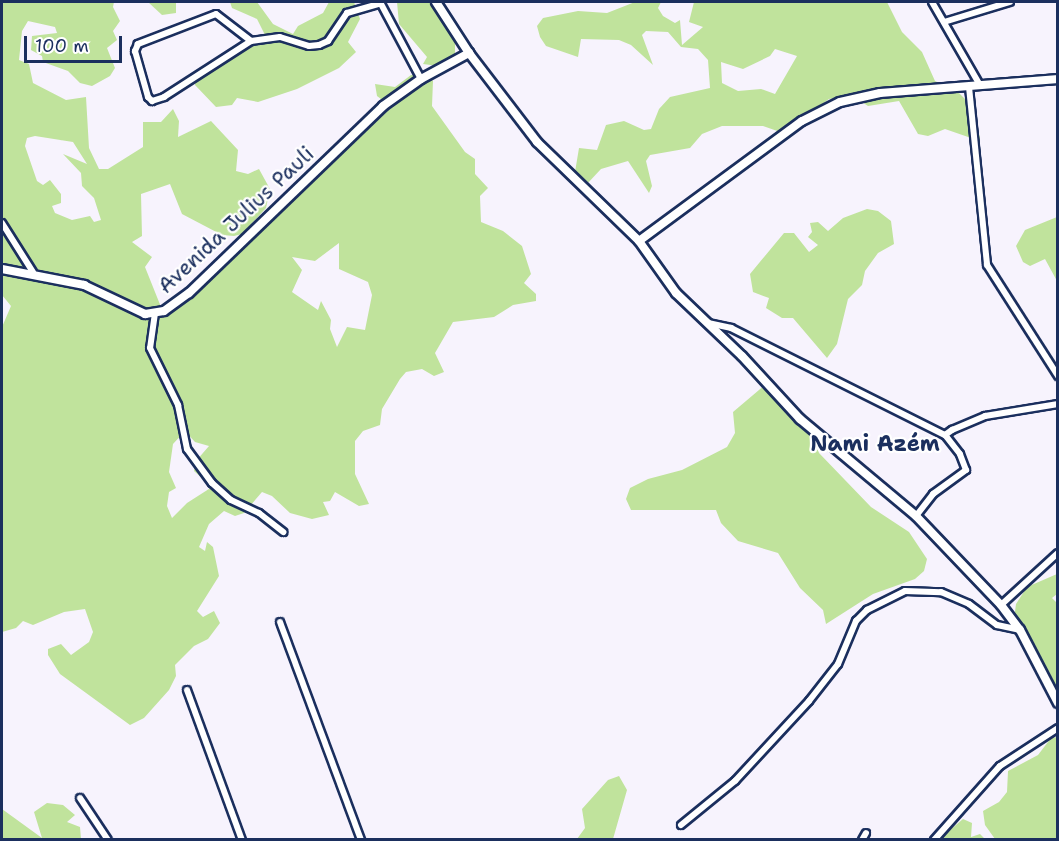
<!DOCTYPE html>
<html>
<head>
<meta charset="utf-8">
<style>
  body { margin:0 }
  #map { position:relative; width:1059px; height:841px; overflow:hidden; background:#f7f3fd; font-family:"Shantell Sans",sans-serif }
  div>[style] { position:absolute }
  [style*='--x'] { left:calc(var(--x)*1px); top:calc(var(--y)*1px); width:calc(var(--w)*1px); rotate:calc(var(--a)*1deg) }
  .green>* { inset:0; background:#c0e39c }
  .roads { filter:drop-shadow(2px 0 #1b2f5e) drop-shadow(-2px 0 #1b2f5e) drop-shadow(0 2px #1b2f5e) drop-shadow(0 -2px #1b2f5e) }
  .minor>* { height:6px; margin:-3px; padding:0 3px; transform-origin:3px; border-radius:3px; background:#fff }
  .tertiary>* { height:8px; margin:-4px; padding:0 4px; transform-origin:4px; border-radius:4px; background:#fff }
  span { translate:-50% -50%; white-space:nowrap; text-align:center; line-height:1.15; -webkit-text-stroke:4.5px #fff; paint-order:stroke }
  .street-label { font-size:21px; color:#1b2f5e }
  .neighbourhood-label { font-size:22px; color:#1b2f5e; font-weight:700 }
  .frame { position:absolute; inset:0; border:3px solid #1b2f5e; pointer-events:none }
  .scale { position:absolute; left:24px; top:36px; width:98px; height:27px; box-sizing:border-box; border:3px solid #1b2f5e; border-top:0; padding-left:8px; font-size:18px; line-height:21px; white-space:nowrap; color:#1b2f5e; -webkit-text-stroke:4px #fff; paint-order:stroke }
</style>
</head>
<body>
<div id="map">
  <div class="green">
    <div style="clip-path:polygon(evenodd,2px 2px,114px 2px,113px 7px,120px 21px,113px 31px,117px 40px,107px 48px,115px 68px,110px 76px,92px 86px,80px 83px,68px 71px,43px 62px,42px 56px,31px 50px,32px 36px,57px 33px,55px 27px,28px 21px,22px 31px,19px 60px,29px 64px,33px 83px,66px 100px,86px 97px,89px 148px,99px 169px,108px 169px,143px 147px,143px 122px,161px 122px,173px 109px,179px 121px,178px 137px,211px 121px,238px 150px,236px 171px,248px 174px,259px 169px,270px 189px,266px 208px,242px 234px,234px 236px,222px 235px,182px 214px,170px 184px,141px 194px,142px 236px,132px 242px,152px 257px,145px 267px,161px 307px,177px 308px,189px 298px,384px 113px,385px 102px,377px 96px,375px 84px,395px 87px,411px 75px,424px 74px,433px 81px,432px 106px,465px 152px,475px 159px,475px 174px,488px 188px,480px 196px,481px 222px,503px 231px,522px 246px,531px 274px,524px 283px,536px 294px,536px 301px,513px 305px,494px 317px,453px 322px,435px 353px,444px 372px,434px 376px,422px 369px,406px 372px,400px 379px,382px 409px,380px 425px,363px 431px,355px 441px,355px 474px,369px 504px,359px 506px,335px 492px,330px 501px,323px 502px,329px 515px,312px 519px,290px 513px,272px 496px,262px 492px,244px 513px,235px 516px,224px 511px,209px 524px,199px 547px,205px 551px,207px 542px,213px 547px,219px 576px,197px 611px,203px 617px,214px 611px,220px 623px,208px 639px,194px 646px,175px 665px,176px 676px,169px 690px,144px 718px,130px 725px,60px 674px,48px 655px,48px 649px,61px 644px,71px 655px,89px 642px,93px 632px,85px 609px,64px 612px,33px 625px,23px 621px,16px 628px,2px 632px,2px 327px,11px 306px,2px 295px,2px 2px,35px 136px,73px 142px,87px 164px,63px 154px,81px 173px,82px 186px,94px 198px,101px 220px,94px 222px,90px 216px,72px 220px,55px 213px,52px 206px,61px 203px,61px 194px,50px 180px,43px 185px,37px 181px,25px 146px,27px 138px,35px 136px,2px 2px,339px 243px,339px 269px,368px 282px,372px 295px,365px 330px,347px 327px,337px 347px,330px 329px,331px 320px,321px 301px,318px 310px,292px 292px,302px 270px,292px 257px,315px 261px,339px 243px,2px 2px,185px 431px,195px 442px,209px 446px,196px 461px,194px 471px,212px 487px,187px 503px,172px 518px,167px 506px,169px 492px,176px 488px,169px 472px,173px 444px,185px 431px)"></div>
    <div style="clip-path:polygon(148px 2px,176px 2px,176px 13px,162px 15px)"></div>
    <div style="clip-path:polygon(230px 2px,257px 2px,273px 24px,293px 34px,298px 26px,323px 13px,329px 2px,354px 2px,360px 19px,348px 42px,356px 52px,339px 68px,297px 89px,258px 102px,237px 98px,232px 105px,216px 107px,195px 85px,196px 73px,266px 37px,257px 19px,232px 8px)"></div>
    <div style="clip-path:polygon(397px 2px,434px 2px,455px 42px,455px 57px,438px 66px,423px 64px,427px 57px,399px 24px)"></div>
    <div style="clip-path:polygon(evenodd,635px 2px,661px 2px,658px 8px,663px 16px,675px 23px,680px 20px,682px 45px,703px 27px,689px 22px,694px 2px,887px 2px,902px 32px,922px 52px,935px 81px,958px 92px,967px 101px,980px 137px,979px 153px,971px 138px,945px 129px,928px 136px,918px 134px,899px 101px,868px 106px,856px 98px,845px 97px,829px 99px,783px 133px,763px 126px,722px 126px,702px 134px,690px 148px,650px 155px,646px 161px,652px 186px,649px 193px,628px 161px,601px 169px,586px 185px,575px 172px,579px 148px,597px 150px,606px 125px,624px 121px,644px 130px,651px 129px,659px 109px,670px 97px,710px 88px,708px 60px,698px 49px,681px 47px,668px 32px,646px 31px,642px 35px,653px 65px,631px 45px,619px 40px,581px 39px,578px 57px,546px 46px,540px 37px,537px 26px,543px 18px,578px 11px,607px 13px,635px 2px,775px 49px,797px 56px,775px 94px,761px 89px,738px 91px,722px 83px,721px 62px,743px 69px,770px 56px,775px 49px)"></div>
    <div style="clip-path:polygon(867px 209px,878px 211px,891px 221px,894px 244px,878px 253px,865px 271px,862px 285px,848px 299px,837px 344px,827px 358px,793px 318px,782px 318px,766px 308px,769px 298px,753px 292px,750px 274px,784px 233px,794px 233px,809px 252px,818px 245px,808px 237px,812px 232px,810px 223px,818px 222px,828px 231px,843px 218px)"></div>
    <div style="clip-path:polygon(1057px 217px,1058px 280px,1057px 281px,1045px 259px,1030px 266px,1023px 262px,1016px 246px,1025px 230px)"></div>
    <div style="clip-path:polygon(765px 385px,793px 412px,808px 421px,819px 453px,871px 507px,909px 532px,927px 559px,924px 571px,915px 579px,873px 594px,826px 624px,823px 610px,800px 588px,778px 553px,738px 541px,721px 523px,716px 510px,631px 510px,626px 499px,630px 488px,648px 479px,682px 470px,727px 447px,735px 433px,733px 412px)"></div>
    <div style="clip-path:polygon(1057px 574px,1057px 594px,1052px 598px,1057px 603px,1057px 695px,1014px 619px,1016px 604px,1027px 587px)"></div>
    <div style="clip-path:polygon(1057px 737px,1057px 839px,995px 839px,985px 825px,983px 811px,999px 802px,1007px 792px,1008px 771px,1038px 755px,1051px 738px)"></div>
    <div style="clip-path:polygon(619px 776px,627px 790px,613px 839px,577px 839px,585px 828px,582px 809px,608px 780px)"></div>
    <div style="clip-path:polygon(47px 803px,63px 805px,75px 815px,67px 822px,80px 827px,81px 839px,86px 839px,2px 839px,2px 809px,42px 838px,34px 812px)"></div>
    <div style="clip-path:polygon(963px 819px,972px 823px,971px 837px,980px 834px,985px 839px,938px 840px)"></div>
  </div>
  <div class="roads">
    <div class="minor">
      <div style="--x:380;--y:2;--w:87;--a:62"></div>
      <div style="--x:932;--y:2;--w:96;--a:60"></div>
      <div style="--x:944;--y:22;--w:69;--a:-16.9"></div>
      <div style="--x:251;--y:41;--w:44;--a:-142.4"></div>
      <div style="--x:216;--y:14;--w:84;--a:159"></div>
      <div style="--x:138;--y:44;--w:8;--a:113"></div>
      <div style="--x:135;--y:51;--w:48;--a:74.2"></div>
      <div style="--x:148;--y:97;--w:6;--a:45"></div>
      <div style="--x:152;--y:101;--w:13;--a:-18"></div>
      <div style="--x:164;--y:97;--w:103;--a:-32.8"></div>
      <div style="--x:251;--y:41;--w:29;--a:-8"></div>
      <div style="--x:280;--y:37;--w:30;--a:17"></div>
      <div style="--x:309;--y:46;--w:10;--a:-6"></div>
      <div style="--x:319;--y:45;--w:10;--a:-24"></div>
      <div style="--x:328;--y:41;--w:34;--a:-56"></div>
      <div style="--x:347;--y:13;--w:35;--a:-16"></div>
      <div style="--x:969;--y:87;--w:179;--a:84.2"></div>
      <div style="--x:987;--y:265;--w:132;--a:57.4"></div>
      <div style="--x:2;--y:223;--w:58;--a:57.7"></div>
      <div style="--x:155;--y:313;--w:35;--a:98"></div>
      <div style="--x:150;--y:348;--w:64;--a:63.8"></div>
      <div style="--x:178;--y:405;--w:45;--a:78.4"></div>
      <div style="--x:187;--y:449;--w:42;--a:53.7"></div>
      <div style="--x:212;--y:483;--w:25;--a:42"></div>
      <div style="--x:231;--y:500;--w:31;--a:25"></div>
      <div style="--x:259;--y:513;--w:31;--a:38"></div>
      <div style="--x:708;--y:323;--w:24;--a:12"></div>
      <div style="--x:731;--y:328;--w:239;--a:26.6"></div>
      <div style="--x:916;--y:516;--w:28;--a:-52"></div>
      <div style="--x:933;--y:494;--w:41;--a:-36"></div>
      <div style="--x:966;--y:470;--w:17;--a:-111"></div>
      <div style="--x:960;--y:454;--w:24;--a:-128"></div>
      <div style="--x:945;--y:435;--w:9;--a:-36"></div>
      <div style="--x:952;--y:430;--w:36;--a:-23"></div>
      <div style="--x:985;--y:416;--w:74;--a:-9.3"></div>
      <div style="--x:1001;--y:605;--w:77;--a:-42.4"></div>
      <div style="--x:280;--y:622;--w:233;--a:69.6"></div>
      <div style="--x:187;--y:690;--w:160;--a:69.9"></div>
      <div style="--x:80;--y:798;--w:50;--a:56.3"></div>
      <div style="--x:681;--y:825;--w:70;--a:-39.2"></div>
      <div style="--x:735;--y:781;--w:109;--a:-47.2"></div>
      <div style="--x:809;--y:701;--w:47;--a:-51.9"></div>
      <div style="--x:838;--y:664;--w:47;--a:-67.3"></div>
      <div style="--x:856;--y:621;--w:16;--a:-45"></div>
      <div style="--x:867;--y:610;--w:42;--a:-26.6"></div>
      <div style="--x:905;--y:591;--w:36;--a:2"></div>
      <div style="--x:941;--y:592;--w:30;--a:23"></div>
      <div style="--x:969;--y:604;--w:35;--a:37"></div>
      <div style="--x:997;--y:625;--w:24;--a:12"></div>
      <div style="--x:862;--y:840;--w:8;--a:-60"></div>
      <div style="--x:934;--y:840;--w:99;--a:-48.3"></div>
      <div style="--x:1000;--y:766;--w:69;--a:-33.2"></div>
    </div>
    <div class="tertiary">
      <div style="--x:436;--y:2;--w:61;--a:57.1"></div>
      <div style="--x:469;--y:53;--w:112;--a:52.6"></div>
      <div style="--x:537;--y:142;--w:142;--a:44.1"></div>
      <div style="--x:639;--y:241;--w:64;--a:54.6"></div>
      <div style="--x:676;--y:293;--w:91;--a:43.7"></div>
      <div style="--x:742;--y:356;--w:86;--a:47.4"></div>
      <div style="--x:800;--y:419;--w:151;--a:39.9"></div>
      <div style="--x:916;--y:516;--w:123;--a:46.3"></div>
      <div style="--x:1001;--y:605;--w:31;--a:53"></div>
      <div style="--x:1020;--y:630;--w:82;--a:62.5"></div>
      <div style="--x:639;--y:241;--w:202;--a:-36.4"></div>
      <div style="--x:802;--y:121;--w:42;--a:-26.6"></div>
      <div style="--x:840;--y:102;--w:41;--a:-12.7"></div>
      <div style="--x:880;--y:93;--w:179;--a:-4.5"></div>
      <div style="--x:2;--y:269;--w:84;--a:11"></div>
      <div style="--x:84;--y:285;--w:68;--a:25.4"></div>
      <div style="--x:145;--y:314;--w:19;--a:-9"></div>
      <div style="--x:164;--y:311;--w:31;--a:-36"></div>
      <div style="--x:189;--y:293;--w:269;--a:-43.9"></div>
      <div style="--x:383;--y:106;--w:47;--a:-35.4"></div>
      <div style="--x:421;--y:79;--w:55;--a:-28.4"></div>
    </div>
  </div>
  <div class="street-label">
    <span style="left:236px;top:220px;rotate:-43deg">Avenida Julius Pauli</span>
  </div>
  <div class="neighbourhood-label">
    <span style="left:875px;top:444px">Nami Azém</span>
  </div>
  <div class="frame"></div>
  <div class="scale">100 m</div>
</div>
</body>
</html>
